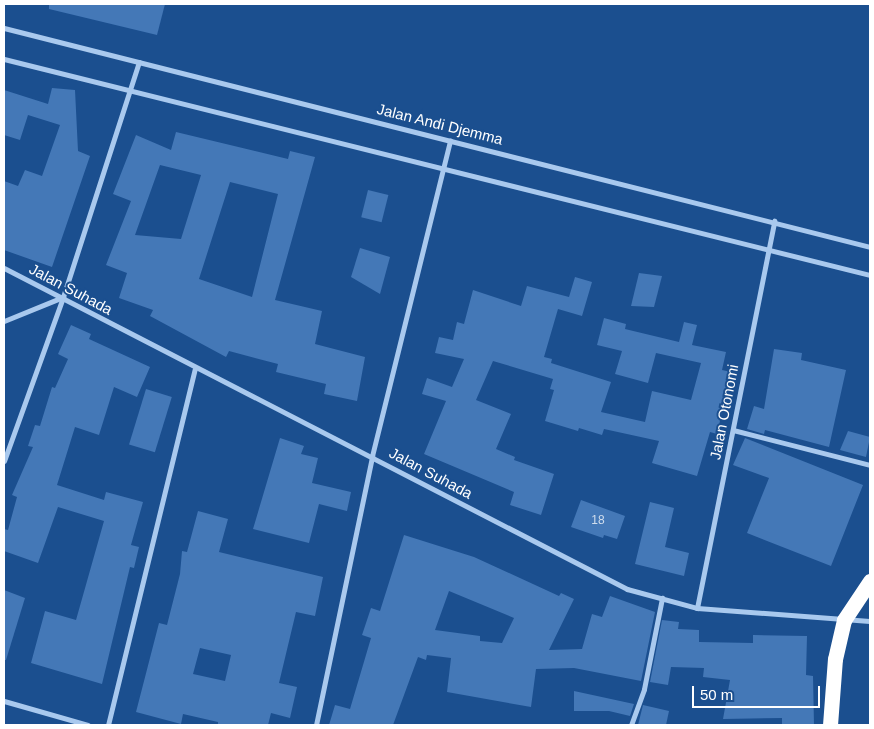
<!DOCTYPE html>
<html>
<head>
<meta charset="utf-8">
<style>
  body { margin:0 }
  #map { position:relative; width:874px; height:729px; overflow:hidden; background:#1b4f8f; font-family:Arial,sans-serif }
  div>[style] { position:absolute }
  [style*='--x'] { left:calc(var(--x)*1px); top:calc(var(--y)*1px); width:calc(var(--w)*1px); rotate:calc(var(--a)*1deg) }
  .building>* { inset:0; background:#4478b7; transform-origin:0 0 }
  .street>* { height:5px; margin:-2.5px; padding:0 2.5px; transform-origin:2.5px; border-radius:2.5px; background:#a9c9ee }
  .highway>* { height:15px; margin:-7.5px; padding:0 7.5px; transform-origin:7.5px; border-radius:7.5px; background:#fff }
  span { translate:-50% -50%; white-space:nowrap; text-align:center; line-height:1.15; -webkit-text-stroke:4px #1b4f8f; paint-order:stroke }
  .number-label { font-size:12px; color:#d0dded }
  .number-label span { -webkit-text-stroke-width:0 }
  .street-label { font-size:15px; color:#fff }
  .frame { position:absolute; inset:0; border:5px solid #fff; pointer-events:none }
  .scale { position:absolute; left:692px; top:686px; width:128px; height:22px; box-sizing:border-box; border:2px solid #fff; border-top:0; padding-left:6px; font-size:15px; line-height:18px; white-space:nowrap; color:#fff; -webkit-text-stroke:4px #1b4f8f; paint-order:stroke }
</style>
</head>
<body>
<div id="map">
  <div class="building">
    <div style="clip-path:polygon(49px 4px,165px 4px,157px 35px,49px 9px)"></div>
    <div style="clip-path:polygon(52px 88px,75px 90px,78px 151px,90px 156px,52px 267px,4px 250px,4px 181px,18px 186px,25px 170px,42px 176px,60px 125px,28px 115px,20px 140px,4px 135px,4px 90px,48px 104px)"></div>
    <div style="clip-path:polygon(evenodd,176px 132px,288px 159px,290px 151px,315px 157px,275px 300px,322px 311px,315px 344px,365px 357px,357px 401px,324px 394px,326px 384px,276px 372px,278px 364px,229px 351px,226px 357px,150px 316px,153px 310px,119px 298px,127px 273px,106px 265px,131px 201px,113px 194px,136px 135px,171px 150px,176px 132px,160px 165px,201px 175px,181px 239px,135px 235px,160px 165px,176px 132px,230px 182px,278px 194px,252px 297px,199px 279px,230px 182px)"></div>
    <div style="left:368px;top:190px;width:21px;height:28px;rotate:14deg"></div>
    <div style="clip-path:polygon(360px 248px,390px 257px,380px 294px,351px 277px)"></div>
    <div style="clip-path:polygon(639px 273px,662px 276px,654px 307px,631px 306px)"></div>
    <div style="clip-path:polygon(575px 277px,592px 282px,582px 316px,558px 309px,544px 357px,552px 359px,551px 363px,611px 382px,601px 412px,645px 422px,652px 391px,691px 400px,701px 363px,656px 353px,648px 383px,615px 374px,622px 351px,597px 345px,604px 318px,626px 324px,625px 329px,679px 342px,684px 322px,697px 325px,692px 345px,726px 352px,722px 370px,731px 372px,717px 434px,710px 432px,697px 476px,652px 463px,659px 441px,604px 429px,602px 435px,579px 428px,578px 431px,545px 421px,554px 390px,550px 389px,553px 379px,493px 361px,476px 400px,511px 414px,496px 449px,515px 457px,514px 460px,554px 474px,541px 515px,510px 505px,514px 492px,424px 454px,446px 401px,422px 394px,427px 378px,452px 387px,464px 359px,435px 353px,439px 337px,453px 340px,457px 322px,464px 324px,473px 290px,521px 306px,527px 286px,569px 297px)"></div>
    <div style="clip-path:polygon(71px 325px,91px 334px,89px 339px,150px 367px,137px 397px,114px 387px,99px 435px,75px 427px,57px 485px,104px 500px,106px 492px,143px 502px,131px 545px,139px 547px,134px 568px,130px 567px,102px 684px,31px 663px,45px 611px,76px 620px,104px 521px,58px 507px,38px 563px,4px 551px,4px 529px,8px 530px,17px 497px,12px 495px,33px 447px,28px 446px,35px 425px,40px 426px,52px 387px,55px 388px,68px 359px,58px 354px)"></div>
    <div style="clip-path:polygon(774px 349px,802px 353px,801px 360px,846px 370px,829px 447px,765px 430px,764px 434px,747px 429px,754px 406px,764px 409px)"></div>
    <div style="left:146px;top:389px;width:27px;height:58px;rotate:17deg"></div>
    <div style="clip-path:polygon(848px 431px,870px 437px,866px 457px,840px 450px)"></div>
    <div style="clip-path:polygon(280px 438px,304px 446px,301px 454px,318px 458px,312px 483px,351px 492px,347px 511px,319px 504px,309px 543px,253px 529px)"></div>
    <div style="clip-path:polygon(745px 438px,863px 485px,831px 566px,747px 533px,769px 478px,733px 465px)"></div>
    <div style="clip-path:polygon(581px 500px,625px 516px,617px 539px,604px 535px,603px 538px,571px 527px)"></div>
    <div style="clip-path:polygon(650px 502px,674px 508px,665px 547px,689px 553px,684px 576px,635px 564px)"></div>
    <div style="clip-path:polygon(evenodd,198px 511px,228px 519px,219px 552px,323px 577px,315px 616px,296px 612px,279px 683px,297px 687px,290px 718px,271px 713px,268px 725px,218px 725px,218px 722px,183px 714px,181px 724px,136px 712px,159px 623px,167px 625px,180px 574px,182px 551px,187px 552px,198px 511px,200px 648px,231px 655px,225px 681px,193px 674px,200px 648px)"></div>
    <div style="clip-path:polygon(evenodd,404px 535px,474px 557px,559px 596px,561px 593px,574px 599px,549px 650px,582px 649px,592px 614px,602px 617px,610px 596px,655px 612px,641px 681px,574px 668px,536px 669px,531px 707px,447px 692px,451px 658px,427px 655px,426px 660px,418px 657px,393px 725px,329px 725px,335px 705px,350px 709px,371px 638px,362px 635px,371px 608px,380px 611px,404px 535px,449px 591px,514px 618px,502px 643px,480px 641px,480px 636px,435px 630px,449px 591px)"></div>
    <div style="clip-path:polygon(4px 590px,25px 598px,6px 660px,4px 660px)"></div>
    <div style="clip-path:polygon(662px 620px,679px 622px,678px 629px,699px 630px,699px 642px,753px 643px,753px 635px,807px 636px,806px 675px,813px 676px,814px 725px,782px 725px,782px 718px,723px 719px,730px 680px,703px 677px,704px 668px,671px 667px,668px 685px,650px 682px)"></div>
    <div style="clip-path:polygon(574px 691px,634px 704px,630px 716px,609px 711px,574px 711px)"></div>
    <div style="clip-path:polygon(643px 705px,669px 711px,666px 725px,638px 725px)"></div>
  </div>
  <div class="street">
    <div style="--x:4;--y:28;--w:893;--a:14.19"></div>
    <div style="--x:4;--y:59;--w:893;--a:14.01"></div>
    <div style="--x:4;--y:268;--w:701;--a:27.26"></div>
    <div style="--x:627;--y:589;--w:73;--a:15.2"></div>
    <div style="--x:697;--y:608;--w:173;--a:4.3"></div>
    <div style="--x:4;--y:321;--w:64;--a:-22.1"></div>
    <div style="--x:733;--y:430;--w:141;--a:14.3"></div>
    <div style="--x:4;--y:461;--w:174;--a:-70.2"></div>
    <div style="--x:63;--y:297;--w:247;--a:-72.1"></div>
    <div style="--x:697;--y:608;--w:395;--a:-78.7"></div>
    <div style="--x:4;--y:701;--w:87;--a:15.9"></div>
    <div style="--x:108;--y:725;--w:366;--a:-76.3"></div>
    <div style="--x:316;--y:725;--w:275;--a:-78.2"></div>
    <div style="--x:372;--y:456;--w:325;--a:-76.1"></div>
    <div style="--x:631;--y:725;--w:38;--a:-70"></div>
    <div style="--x:644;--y:689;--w:93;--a:-78.8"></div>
  </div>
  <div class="highway">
    <div style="--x:830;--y:725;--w:66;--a:-85.7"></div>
    <div style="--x:835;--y:659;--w:40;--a:-77"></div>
    <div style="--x:844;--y:620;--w:47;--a:-56.3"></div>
  </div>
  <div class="number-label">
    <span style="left:598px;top:521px">18</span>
  </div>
  <div class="street-label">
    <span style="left:440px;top:124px;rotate:14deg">Jalan Andi Djemma</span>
    <span style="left:71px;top:289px;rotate:28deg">Jalan Suhada</span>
    <span style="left:724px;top:412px;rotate:-79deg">Jalan Otonomi</span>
    <span style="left:431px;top:473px;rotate:28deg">Jalan Suhada</span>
  </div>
  <div class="frame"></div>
  <div class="scale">50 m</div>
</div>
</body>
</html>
